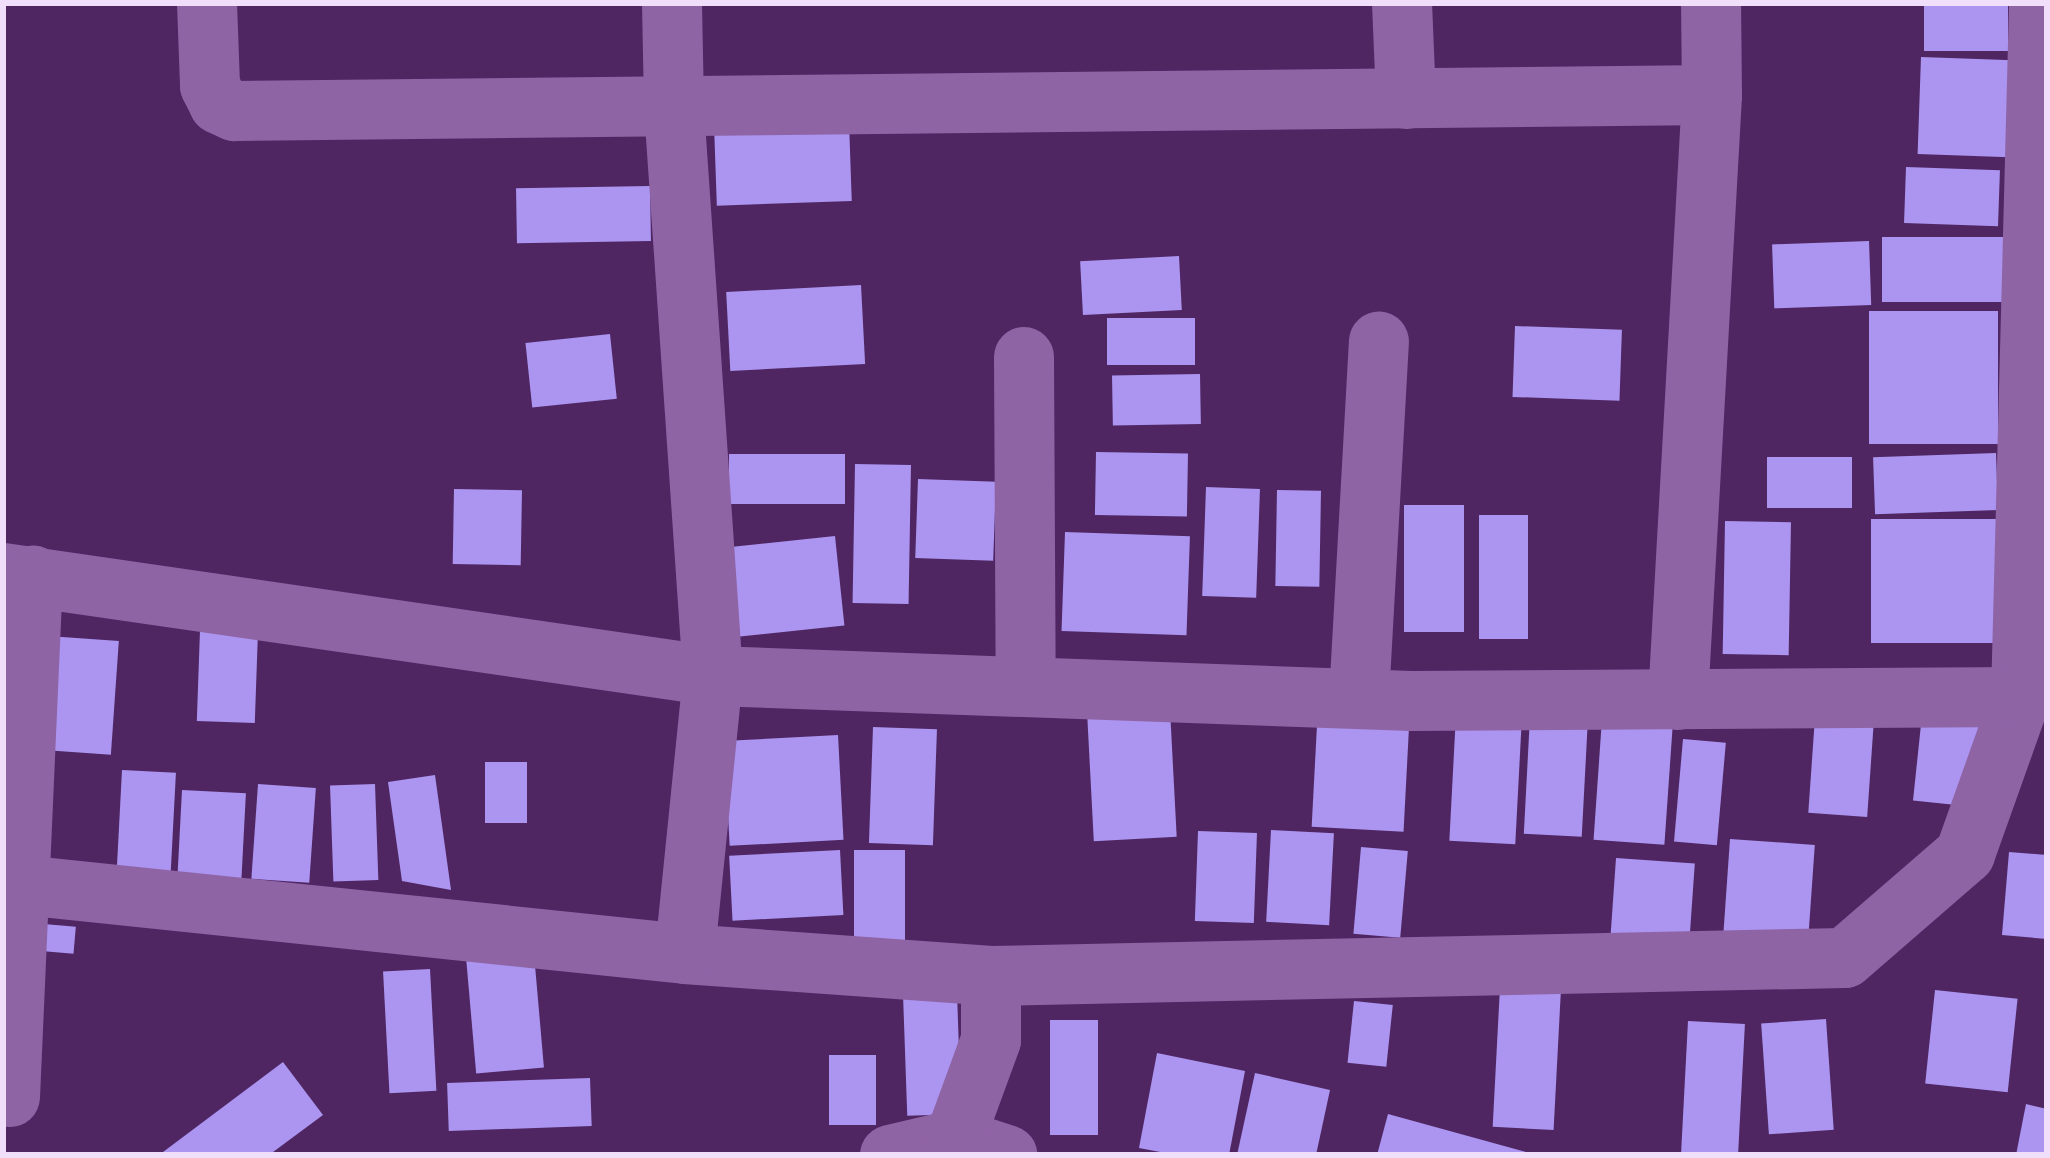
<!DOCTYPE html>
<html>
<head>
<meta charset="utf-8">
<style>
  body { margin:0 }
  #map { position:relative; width:2050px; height:1158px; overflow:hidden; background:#4f2662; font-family:Commissioner,sans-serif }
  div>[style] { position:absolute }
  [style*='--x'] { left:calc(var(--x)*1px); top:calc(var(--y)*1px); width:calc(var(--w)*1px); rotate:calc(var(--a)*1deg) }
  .building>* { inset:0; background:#ab95f1; transform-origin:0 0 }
  .minor>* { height:60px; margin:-30px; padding:0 30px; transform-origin:30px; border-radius:30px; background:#8f64a5 }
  span { translate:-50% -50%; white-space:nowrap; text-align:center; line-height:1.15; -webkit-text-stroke:12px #4f2662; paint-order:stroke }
  .frame { position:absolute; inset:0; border:6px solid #f1defb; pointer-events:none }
</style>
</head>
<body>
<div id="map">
  <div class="building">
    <div style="left:1924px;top:3px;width:84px;height:48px"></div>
    <div style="left:1921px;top:57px;width:92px;height:97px;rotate:2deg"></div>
    <div style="left:849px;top:122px;width:79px;height:135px;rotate:88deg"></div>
    <div style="left:1906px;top:167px;width:94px;height:56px;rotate:2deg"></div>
    <div style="left:650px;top:186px;width:55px;height:134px;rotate:89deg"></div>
    <div style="left:2007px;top:237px;width:65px;height:125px;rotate:90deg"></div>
    <div style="left:1869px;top:241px;width:64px;height:97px;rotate:88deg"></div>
    <div style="left:1179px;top:256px;width:54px;height:99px;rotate:87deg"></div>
    <div style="left:861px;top:285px;width:79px;height:135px;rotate:87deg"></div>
    <div style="left:1998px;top:311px;width:133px;height:129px;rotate:90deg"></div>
    <div style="left:1195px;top:318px;width:47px;height:88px;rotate:90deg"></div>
    <div style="left:1515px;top:326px;width:107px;height:71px;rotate:2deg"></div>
    <div style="left:610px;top:334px;width:65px;height:85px;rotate:84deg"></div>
    <div style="left:1200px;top:374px;width:50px;height:88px;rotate:89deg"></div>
    <div style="left:1096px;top:452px;width:92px;height:63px;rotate:1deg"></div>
    <div style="left:1996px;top:453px;width:57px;height:123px;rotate:88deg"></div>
    <div style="left:729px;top:454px;width:116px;height:50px"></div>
    <div style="left:1767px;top:457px;width:85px;height:51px"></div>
    <div style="left:855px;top:464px;width:56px;height:139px;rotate:1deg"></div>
    <div style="left:918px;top:479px;width:78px;height:79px;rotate:2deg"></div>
    <div style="left:1206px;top:487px;width:54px;height:109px;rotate:2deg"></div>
    <div style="left:454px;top:489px;width:68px;height:75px;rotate:1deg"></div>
    <div style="left:1277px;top:490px;width:44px;height:96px;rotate:1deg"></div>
    <div style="left:1404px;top:505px;width:60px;height:127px"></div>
    <div style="left:1479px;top:515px;width:49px;height:124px"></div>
    <div style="left:1998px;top:519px;width:124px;height:127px;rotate:90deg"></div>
    <div style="left:1725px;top:521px;width:66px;height:133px;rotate:1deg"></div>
    <div style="left:1065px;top:532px;width:125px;height:99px;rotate:2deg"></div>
    <div style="left:835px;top:536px;width:90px;height:105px;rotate:84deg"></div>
    <div style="left:200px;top:630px;width:58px;height:91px;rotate:2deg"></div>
    <div style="left:48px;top:636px;width:71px;height:114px;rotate:4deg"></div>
    <div style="left:1318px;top:706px;width:92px;height:121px;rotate:3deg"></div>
    <div style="left:1170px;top:709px;width:128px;height:83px;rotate:87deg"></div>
    <div style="left:1456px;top:714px;width:66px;height:127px;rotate:3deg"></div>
    <div style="left:1922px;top:715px;width:58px;height:86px;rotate:6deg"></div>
    <div style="left:1530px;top:716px;width:58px;height:118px;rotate:3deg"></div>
    <div style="left:1815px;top:717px;width:59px;height:96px;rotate:4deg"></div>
    <div style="left:1602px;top:719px;width:71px;height:121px;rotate:4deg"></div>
    <div style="left:873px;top:727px;width:64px;height:116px;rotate:2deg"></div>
    <div style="left:838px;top:735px;width:105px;height:114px;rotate:87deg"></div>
    <div style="left:1683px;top:739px;width:43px;height:103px;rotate:5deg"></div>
    <div style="left:485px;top:762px;width:42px;height:61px"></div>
    <div style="left:122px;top:770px;width:54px;height:102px;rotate:3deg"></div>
    <div style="clip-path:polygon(435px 775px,451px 890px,402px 881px,388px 782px)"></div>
    <div style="left:258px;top:784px;width:58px;height:95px;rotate:4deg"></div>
    <div style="left:375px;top:784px;width:96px;height:45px;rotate:88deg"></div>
    <div style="left:182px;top:790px;width:64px;height:93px;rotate:3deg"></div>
    <div style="left:1271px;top:830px;width:63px;height:92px;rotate:3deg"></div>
    <div style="left:1198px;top:831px;width:59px;height:90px;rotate:2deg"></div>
    <div style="left:1730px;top:839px;width:85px;height:97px;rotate:4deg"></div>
    <div style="left:1361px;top:847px;width:47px;height:87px;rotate:5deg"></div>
    <div style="left:840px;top:850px;width:65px;height:111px;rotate:87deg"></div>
    <div style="left:854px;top:850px;width:51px;height:98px"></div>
    <div style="clip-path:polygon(2009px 852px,2047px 855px,2047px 939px,2002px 935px)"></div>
    <div style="left:1616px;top:858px;width:79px;height:82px;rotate:4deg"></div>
    <div style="left:32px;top:923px;width:44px;height:27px;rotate:5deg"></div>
    <div style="left:534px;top:954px;width:114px;height:68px;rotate:85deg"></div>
    <div style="left:430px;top:969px;width:122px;height:47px;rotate:87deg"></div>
    <div style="left:1500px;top:987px;width:61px;height:140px;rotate:3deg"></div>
    <div style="left:1935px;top:990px;width:83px;height:94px;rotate:6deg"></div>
    <div style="left:957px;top:993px;width:121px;height:54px;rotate:88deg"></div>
    <div style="left:1354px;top:1001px;width:39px;height:62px;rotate:6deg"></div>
    <div style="left:1826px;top:1019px;width:111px;height:65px;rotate:86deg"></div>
    <div style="left:1050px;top:1020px;width:48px;height:115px"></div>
    <div style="left:1688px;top:1021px;width:57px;height:134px;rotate:3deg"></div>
    <div style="clip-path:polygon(1157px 1053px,1245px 1071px,1229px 1155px,1176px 1155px,1139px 1148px)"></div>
    <div style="left:829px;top:1055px;width:47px;height:70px"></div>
    <div style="clip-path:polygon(283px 1062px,323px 1115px,269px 1155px,159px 1155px)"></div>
    <div style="clip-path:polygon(1255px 1073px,1330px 1090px,1316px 1155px,1237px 1155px)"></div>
    <div style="left:590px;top:1078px;width:48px;height:143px;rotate:88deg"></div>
    <div style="clip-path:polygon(2026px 1104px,2047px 1109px,2047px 1155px,2016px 1155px)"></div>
    <div style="clip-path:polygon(1388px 1114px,1533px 1154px,1533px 1155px,1377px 1155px)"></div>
  </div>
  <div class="minor">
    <div style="--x:207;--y:3;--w:83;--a:87.9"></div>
    <div style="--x:210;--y:86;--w:20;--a:63"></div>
    <div style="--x:219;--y:104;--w:17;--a:25"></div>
    <div style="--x:234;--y:111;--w:1478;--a:-0.62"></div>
    <div style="--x:672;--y:3;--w:105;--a:88.9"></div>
    <div style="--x:674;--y:108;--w:569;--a:86.07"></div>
    <div style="--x:713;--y:676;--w:279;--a:95.8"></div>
    <div style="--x:685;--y:954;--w:307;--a:4.1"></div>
    <div style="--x:991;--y:976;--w:854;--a:-1.21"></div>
    <div style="--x:1845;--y:958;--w:159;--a:-40.9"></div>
    <div style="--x:1965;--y:854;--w:167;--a:-70.4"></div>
    <div style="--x:2021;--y:697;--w:694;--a:-88.51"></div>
    <div style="--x:1402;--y:3;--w:96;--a:87.6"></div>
    <div style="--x:1024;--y:357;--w:329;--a:89.7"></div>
    <div style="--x:3;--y:573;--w:717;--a:8.25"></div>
    <div style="--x:713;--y:676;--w:699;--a:2.05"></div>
    <div style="--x:1412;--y:701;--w:609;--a:-0.38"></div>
    <div style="--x:2021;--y:697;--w:27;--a:-15"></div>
    <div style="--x:1359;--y:698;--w:357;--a:-86.8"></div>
    <div style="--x:1678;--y:700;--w:606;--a:-86.78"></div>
    <div style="--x:1712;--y:95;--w:92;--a:-90.6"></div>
    <div style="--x:3;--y:883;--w:686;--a:5.94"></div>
    <div style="--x:10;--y:1097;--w:522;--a:-87.47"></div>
    <div style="--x:890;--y:1155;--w:70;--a:-13.2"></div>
    <div style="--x:958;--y:1139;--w:52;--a:18.1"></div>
    <div style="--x:949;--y:1155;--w:122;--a:-69.9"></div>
    <div style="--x:991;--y:1040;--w:64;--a:-90"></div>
  </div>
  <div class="frame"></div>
</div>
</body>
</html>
